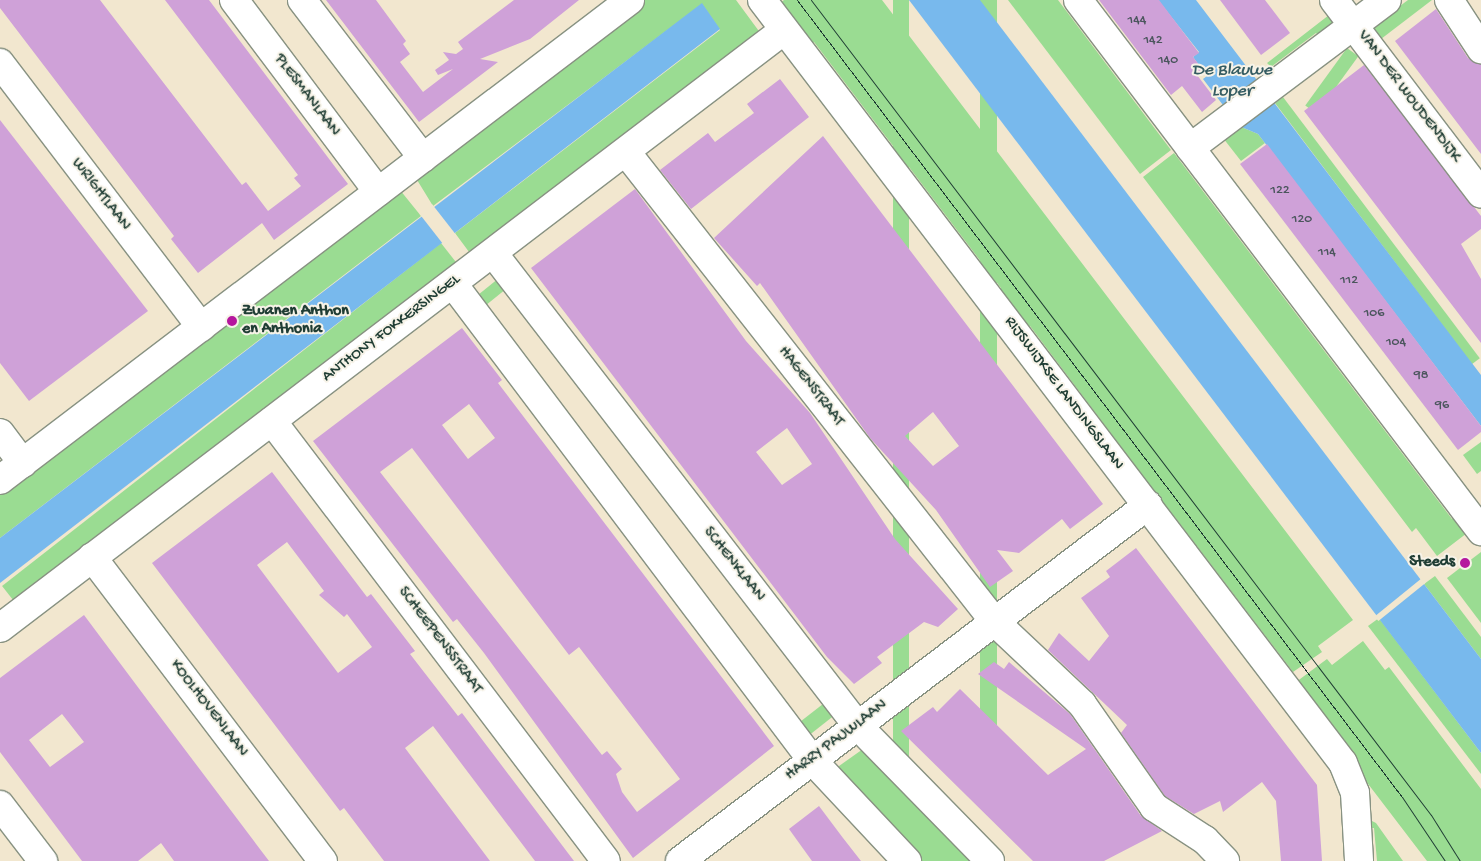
<!DOCTYPE html>
<html>
<head>
<meta charset="utf-8">
<style>
  body { margin:0 }
  #map { position:relative; width:1481px; height:861px; overflow:hidden; background:#f2e7cf; font-family:"Gochi Hand",sans-serif }
  div>[style] { position:absolute }
  [style*='--x'] { left:calc(var(--x)*1px); top:calc(var(--y)*1px); width:calc(var(--w)*1px); rotate:calc(var(--a)*1deg) }
  .green>* { inset:0; background:#9adc92; transform-origin:0 0 }
  .water>* { inset:0; background:#78b9ed }
  .pier>* { inset:0; background:#f2e7cf; transform-origin:0 0 }
  .building>* { inset:0; background:#cfa1d8 }
  .roads { filter:drop-shadow(1px 0 #889282) drop-shadow(-1px 0 #889282) drop-shadow(0 1px #889282) drop-shadow(0 -1px #889282) }
  .minor>* { height:28px; margin:-14px; padding:0 14px; transform-origin:14px; border-radius:14px; background:#fff }
  .tram>* { height:1px; margin:-0.5px; padding:0 0.5px; transform-origin:0.5px; border-radius:0.5px; background:#1f3d34 }
  .dots>* { width:14px; height:14px; translate:-50% -50%; box-sizing:border-box; border:2px solid #f7f3e8; border-radius:50% }
  span { translate:-50% -50%; white-space:nowrap; text-align:center; line-height:1.15; -webkit-text-stroke:4px #f7f3e8; paint-order:stroke }
  .number-label { font-size:14px; color:#4b565d }
  .number-label span { -webkit-text-stroke-width:0 }
  .street-label { font-size:16px; color:#1f3d34 }
  .poi-label { font-size:16px; color:#1f3d34; font-weight:700 }
  .left { translate:0 -50%; text-align:left }
  .right { translate:-100% -50%; text-align:right }
  .water-label { font-size:18px; color:#355c62; font-style:italic }
</style>
</head>
<body>
<div id="map">
  <div class="green">
    <div style="clip-path:polygon(645px 0,736px 0,764px 38px,472px 256px,455px 233px,720px 30px,702px 4px,433px 206px,414px 175px)"></div>
    <div style="clip-path:polygon(784px 0,882px 0,1353px 620px,1318px 646px,1322px 652px,1293px 672px,1174px 516px,1168px 521px,1137px 481px,1143px 476px,1030px 326px,1023px 330px,995px 294px,1001px 288px,814px 42px,807px 46px,776px 6px)"></div>
    <div style="left:893px;top:0;width:16px;height:780px"></div>
    <div style="left:980px;top:0;width:17px;height:727px"></div>
    <div style="clip-path:polygon(1008px 0,1058px 0,1171px 150px,1140px 174px)"></div>
    <div style="clip-path:polygon(1408px 0,1432px 0,1381px 39px,1372px 27px)"></div>
    <div style="clip-path:polygon(1329px 15px,1338px 27px,1322px 39px,1316px 33px,1271px 67px,1267px 63px)"></div>
    <div style="left:1347px;top:48px;width:14px;height:71px;rotate:36deg"></div>
    <div style="left:1283px;top:97px;width:327px;height:10px;rotate:53deg"></div>
    <div style="clip-path:polygon(1239px 126px,1258px 134px,1265px 143px,1241px 161px,1223px 138px)"></div>
    <div style="clip-path:polygon(1174px 153px,1452px 519px,1459px 514px,1471px 530px,1437px 556px,1416px 528px,1412px 532px,1143px 177px)"></div>
    <div style="clip-path:polygon(400px 190px,421px 216px,0 538px,0 490px,226px 318px,231px 325px,236px 322px,231px 314px)"></div>
    <div style="left:441px;top:243px;width:28px;height:557px;rotate:52deg"></div>
    <div style="left:499px;top:278px;width:13px;height:33px;rotate:51deg"></div>
    <div style="clip-path:polygon(1481px 442px,1481px 471px,1477px 474px,1463px 455px)"></div>
    <div style="clip-path:polygon(1481px 552px,1481px 623px,1447px 578px)"></div>
    <div style="clip-path:polygon(1435px 576px,1481px 637px,1481px 659px,1424px 584px)"></div>
    <div style="clip-path:polygon(1379px 618px,1481px 753px,1481px 774px,1368px 626px)"></div>
    <div style="clip-path:polygon(1363px 641px,1385px 670px,1389px 667px,1481px 789px,1481px 861px,1427px 861px,1346px 755px,1352px 750px,1303px 686px,1296px 690px,1292px 685px,1327px 659px,1332px 665px)"></div>
    <div style="left:823px;top:704px;width:16px;height:33px;rotate:52deg"></div>
    <div style="clip-path:polygon(863px 749px,979px 861px,916px 861px,832px 771px)"></div>
    <div style="clip-path:polygon(1366px 818px,1376px 823px,1403px 861px,1377px 861px,1374px 828px,1367px 828px)"></div>
  </div>
  <div class="water">
    <div style="clip-path:polygon(909px 0,980px 0,1424px 584px,1481px 659px,1481px 753px)"></div>
    <div style="clip-path:polygon(1158px 0,1196px 0,1481px 375px,1481px 426px,1258px 134px,1239px 126px,1203px 79px,1207px 76px,1193px 57px,1199px 52px)"></div>
    <div style="clip-path:polygon(702px 3px,720px 29px,0 583px,0 538px)"></div>
  </div>
  <div class="pier">
    <div style="left:432px;top:204px;width:39px;height:16px;rotate:52deg"></div>
    <div style="left:1422px;top:578px;width:6px;height:61px;rotate:51deg"></div>
  </div>
  <div class="building">
    <div style="clip-path:polygon(0 0,100px 0,242px 185px,246px 182px,268px 211px,301px 186px,294px 178px,298px 175px,165px 0,209px 0,348px 184px,274px 240px,262px 223px,198px 273px,171px 239px,174px 236px,0 8px)"></div>
    <div style="clip-path:polygon(326px 0,376px 0,406px 41px,403px 44px,410px 54px,400px 62px,423px 92px,453px 69px,438px 75px,435px 70px,449px 60px,443px 52px,456px 54px,463px 49px,458px 42px,514px 0,579px 0,530px 39px,480px 59px,498px 62px,419px 122px)"></div>
    <div style="clip-path:polygon(1099px 0,1159px 0,1199px 53px,1193px 57px,1203px 70px,1197px 75px,1216px 100px,1202px 112px,1182px 86px,1171px 95px)"></div>
    <div style="clip-path:polygon(1220px 0,1265px 0,1290px 33px,1261px 55px)"></div>
    <div style="clip-path:polygon(1436px 9px,1468px 58px,1481px 64px,1481px 154px,1395px 41px)"></div>
    <div style="clip-path:polygon(1364px 65px,1481px 216px,1481px 229px,1461px 244px,1481px 279px,1481px 343px,1304px 111px)"></div>
    <div style="clip-path:polygon(780px 79px,809px 117px,691px 209px,660px 170px,708px 133px,715px 142px,754px 113px,747px 104px)"></div>
    <div style="clip-path:polygon(0 120px,148px 311px,29px 401px,0 363px)"></div>
    <div style="clip-path:polygon(evenodd,823px 136px,1103px 504px,1070px 529px,1062px 519px,1019px 553px,997px 550px,1013px 571px,990px 587px,936px 510px,870px 438px,760px 283px,757px 286px,714px 238px,823px 136px,933px 412px,959px 446px,933px 466px,905px 436px,933px 412px)"></div>
    <div style="clip-path:polygon(1267px 144px,1481px 426px,1481px 432px,1458px 450px,1240px 164px)"></div>
    <div style="clip-path:polygon(evenodd,635px 189px,746px 341px,810px 413px,895px 539px,958px 609px,938px 627px,924px 622px,877px 657px,882px 663px,854px 684px,827px 657px,531px 268px,635px 189px,787px 428px,812px 464px,782px 485px,756px 452px,787px 428px)"></div>
    <div style="clip-path:polygon(evenodd,462px 328px,502px 380px,498px 383px,774px 746px,633px 858px,484px 653px,457px 619px,453px 622px,313px 441px,462px 328px,469px 404px,495px 438px,468px 459px,442px 425px,469px 404px,462px 328px,412px 448px,569px 655px,579px 647px,680px 779px,637px 812px,622px 792px,616px 774px,622px 769px,607px 751px,602px 755px,380px 472px,412px 448px)"></div>
    <div style="clip-path:polygon(evenodd,272px 472px,367px 597px,371px 594px,415px 651px,410px 654px,458px 716px,462px 713px,574px 861px,535px 861px,433px 726px,405px 748px,490px 861px,384px 861px,344px 808px,340px 811px,152px 563px,272px 472px,287px 542px,324px 591px,319px 595px,344px 617px,347px 614px,372px 647px,338px 673px,257px 565px,287px 542px)"></div>
    <div style="clip-path:polygon(1136px 548px,1317px 785px,1322px 861px,1281px 861px,1276px 801px,1262px 782px,1223px 812px,1220px 801px,1194px 814px,1165px 796px,1121px 733px,1127px 725px,1048px 650px,1059px 633px,1089px 661px,1109px 636px,1081px 598px,1110px 577px,1106px 571px)"></div>
    <div style="clip-path:polygon(evenodd,84px 615px,149px 702px,269px 861px,174px 861px,161px 843px,138px 861px,82px 861px,43px 809px,0 752px,0 678px,84px 615px,62px 714px,84px 742px,50px 767px,29px 740px,62px 714px)"></div>
    <div style="clip-path:polygon(994px 662px,1004px 669px,1009px 662px,1070px 714px,1141px 816px,1162px 831px,1104px 861px,1033px 861px,901px 731px,933px 707px,937px 712px,960px 689px,1048px 775px,1086px 749px,978px 674px)"></div>
    <div style="clip-path:polygon(819px 806px,843px 838px,861px 861px,812px 861px,789px 829px)"></div>
  </div>
  <div class="roads">
    <div class="minor">
      <div style="--x:234;--y:0;--w:240;--a:53.1"></div>
      <div style="--x:302;--y:0;--w:199;--a:52.6"></div>
      <div style="--x:762;--y:0;--w:959;--a:52.71"></div>
      <div style="--x:1343;--y:763;--w:32;--a:68"></div>
      <div style="--x:1355;--y:793;--w:68;--a:86.6"></div>
      <div style="--x:1078;--y:0;--w:667;--a:52.8"></div>
      <div style="--x:1334;--y:0;--w:243;--a:52.8"></div>
      <div style="--x:1449;--y:0;--w:59;--a:56.9"></div>
      <div style="--x:0;--y:63;--w:332;--a:52.7"></div>
      <div style="--x:1190;--y:148;--w:246;--a:-36.9"></div>
      <div style="--x:626;--y:152;--w:596;--a:51.88"></div>
      <div style="--x:994;--y:621;--w:121;--a:43.3"></div>
      <div style="--x:1082;--y:704;--w:126;--a:55"></div>
      <div style="--x:1154;--y:807;--w:61;--a:32.9"></div>
      <div style="--x:1205;--y:840;--w:29;--a:46"></div>
      <div style="--x:493;--y:253;--w:596;--a:52.36"></div>
      <div style="--x:857;--y:725;--w:190;--a:45.6"></div>
      <div style="--x:453;--y:284;--w:596;--a:52.98"></div>
      <div style="--x:812;--y:760;--w:139;--a:46.8"></div>
      <div style="--x:272;--y:421;--w:552;--a:52.8"></div>
      <div style="--x:0;--y:433;--w:38;--a:53"></div>
      <div style="--x:0;--y:480;--w:792;--a:-37.3"></div>
      <div style="--x:92;--y:557;--w:382;--a:52.8"></div>
      <div style="--x:0;--y:628;--w:986;--a:-37.33"></div>
      <div style="--x:0;--y:805;--w:71;--a:52.5"></div>
      <div style="--x:680;--y:861;--w:588;--a:-37.26"></div>
    </div>
  </div>
  <div class="tram">
    <div style="--x:797;--y:0;--w:1001;--a:52.8"></div>
    <div style="--x:1402;--y:797;--w:77;--a:56.1"></div>
    <div style="--x:811;--y:0;--w:1024;--a:52.74"></div>
    <div style="--x:1431;--y:815;--w:54;--a:57.8"></div>
  </div>
  <div class="dots">
    <div style="left:232px;top:321px;background:#b5179e"></div>
    <div style="left:1465px;top:563px;background:#b5179e"></div>
  </div>
  <div class="number-label">
    <span style="left:1137px;top:21px">144</span>
    <span style="left:1153px;top:41px">142</span>
    <span style="left:1168px;top:61px">140</span>
    <span style="left:1280px;top:191px">122</span>
    <span style="left:1302px;top:220px">120</span>
    <span style="left:1327px;top:253px">114</span>
    <span style="left:1349px;top:281px">112</span>
    <span style="left:1374px;top:314px">106</span>
    <span style="left:1396px;top:343px">104</span>
    <span style="left:1421px;top:376px">98</span>
    <span style="left:1442px;top:406px">96</span>
  </div>
  <div class="street-label">
    <span style="left:306px;top:96px;rotate:53deg">PLESMANLAAN</span>
    <span style="left:1408px;top:97px;rotate:53deg">VAN DER WOUDENDIJK</span>
    <span style="left:100px;top:195px;rotate:53deg">WRIGHTLAAN</span>
    <span style="left:392px;top:329px;rotate:-37deg">ANTHONY FOKKERSINGEL</span>
    <span style="left:810px;top:387px;rotate:52deg">HAGENSTRAAT</span>
    <span style="left:1063px;top:394px;rotate:53deg">RIJSWIJKSE LANDINGSLAAN</span>
    <span style="left:733px;top:565px;rotate:52deg">SCHENKLAAN</span>
    <span style="left:439px;top:641px;rotate:53deg">SCHEEPENSSTRAAT</span>
    <span style="left:208px;top:709px;rotate:53deg">KOOLHOVENLAAN</span>
    <span style="left:837px;top:741px;rotate:-37deg">HARRY PAUWLAAN</span>
  </div>
  <div class="poi-label">
    <span class="left" style="left:242px;top:321px">Zwanen Anthon<br>en Anthonia</span>
    <span class="right" style="left:1455px;top:563px">Steeds</span>
  </div>
  <div class="water-label">
    <span style="left:1232px;top:82px">De Blauwe<br>Loper</span>
  </div>
</div>
</body>
</html>
